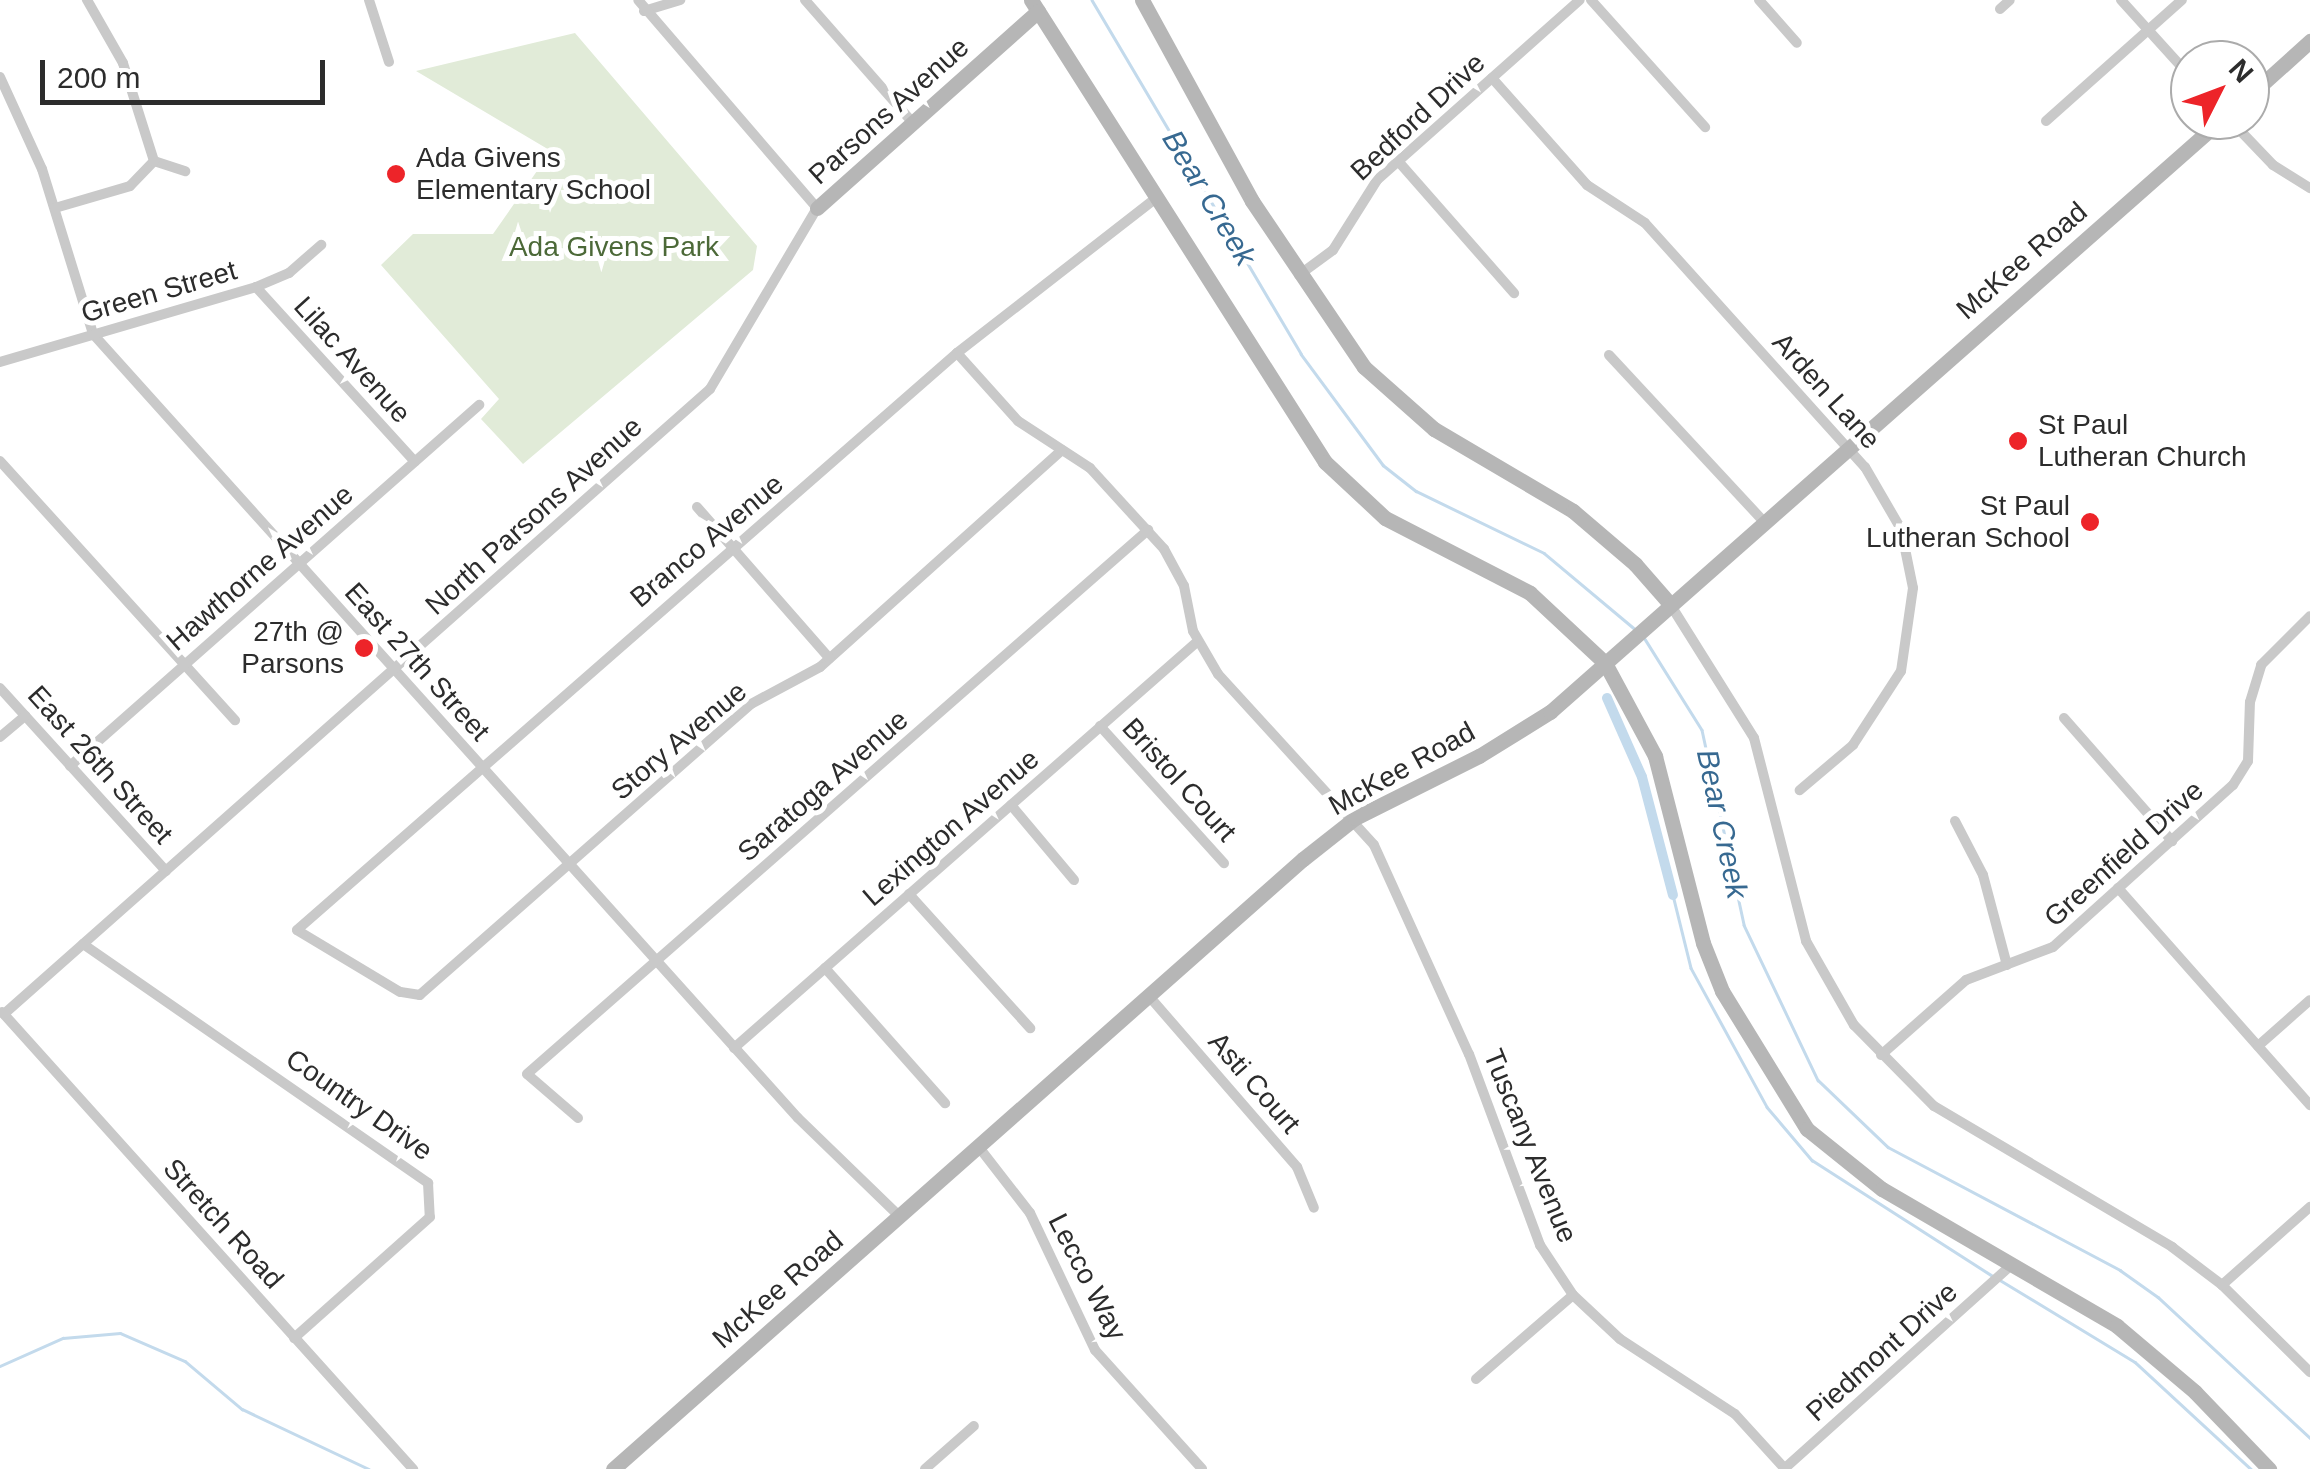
<!DOCTYPE html>
<html>
<head>
<meta charset="utf-8">
<style>
  body { margin:0 }
  #map { position:relative; width:2310px; height:1469px; overflow:hidden; background:#fff; font-family:Helvetica,sans-serif }
  div>[style] { position:absolute }
  [style*='--x'] { left:calc(var(--x)*1px); top:calc(var(--y)*1px); width:calc(var(--w)*1px); rotate:calc(var(--a)*1deg) }
  .green>* { inset:0; background:#e1ebd8 }
  .stream>* { height:2.5px; margin:-1.25px; padding:0 1.25px; transform-origin:1.25px; border-radius:1.25px; background:#c3daec }
  .canal>* { height:10px; margin:-5px; padding:0 5px; transform-origin:5px; border-radius:5px; background:#c3daec }
  .street>* { height:10px; margin:-5px; padding:0 5px; transform-origin:5px; border-radius:5px; background:#c9c9c9 }
  .secondary>* { height:15px; margin:-7.5px; padding:0 7.5px; transform-origin:7.5px; border-radius:7.5px; background:#b6b6b6 }
  .dots>* { width:28px; height:28px; translate:-50% -50%; box-sizing:border-box; border:5px solid #fff; border-radius:50% }
  span { translate:-50% -50%; white-space:nowrap; text-align:center; line-height:1.15; -webkit-text-stroke:10px #fff; paint-order:stroke }
  .street-label { font-size:28px; color:#2c2c2c }
  .poi-label { font-size:28px; color:#2c2c2c }
  .left { translate:0 -50%; text-align:left }
  .right { translate:-100% -50%; text-align:right }
  .park-label { font-size:28px; color:#4c6938 }
  .water-label { font-size:30px; color:#376991; font-style:italic }
  .north { position:absolute; left:2170px; top:40px; width:100px; height:100px; box-sizing:border-box; background:#fff; border:2px solid #ababab; border-radius:50%; rotate:48deg; font-size:28px; font-weight:700; line-height:40px; text-align:center; color:#2c2c2c }
  .north::after { content:''; display:block; margin:auto; width:35px; height:45px; background:#ed2429; clip-path:polygon(50% 0,100% 100%,50% 72%,0 100%) }
  .scale { position:absolute; left:40px; top:60px; width:285px; height:45px; box-sizing:border-box; border:5px solid #2c2c2c; border-top:0; padding-left:12px; font-size:30px; line-height:35px; white-space:nowrap; color:#2c2c2c; -webkit-text-stroke:8px #fff; paint-order:stroke }
</style>
</head>
<body>
<div id="map">
  <div class="green">
    <div style="clip-path:polygon(575px 33px,757px 246px,753px 270px,523px 464px,481px 419px,499px 399px,381px 265px,413px 234px,493px 234px,551px 151px,416px 71px)"></div>
  </div>
  <div class="stream">
    <div style="--x:1092;--y:0;--w:411;--a:59.4"></div>
    <div style="--x:1301;--y:354;--w:138;--a:53.5"></div>
    <div style="--x:1383;--y:465;--w:42;--a:38.2"></div>
    <div style="--x:1416;--y:491;--w:142;--a:25.8"></div>
    <div style="--x:1544;--y:553;--w:120;--a:39.9"></div>
    <div style="--x:1645;--y:639;--w:107;--a:57.9"></div>
    <div style="--x:1702;--y:730;--w:199;--a:77.8"></div>
    <div style="--x:1744;--y:925;--w:172;--a:64.5"></div>
    <div style="--x:1818;--y:1080;--w:97;--a:43.7"></div>
    <div style="--x:1888;--y:1147;--w:263;--a:27.9"></div>
    <div style="--x:2120;--y:1270;--w:47;--a:35.4"></div>
    <div style="--x:2158;--y:1297;--w:207;--a:42.8"></div>
    <div style="--x:1673;--y:895;--w:75;--a:76.1"></div>
    <div style="--x:1691;--y:968;--w:158;--a:61.3"></div>
    <div style="--x:1767;--y:1107;--w:70;--a:49.7"></div>
    <div style="--x:1812;--y:1160;--w:215;--a:32.7"></div>
    <div style="--x:2000;--y:1280;--w:158;--a:31.3"></div>
    <div style="--x:2135;--y:1362;--w:158;--a:42.7"></div>
    <div style="--x:0;--y:1366;--w:69;--a:-24"></div>
    <div style="--x:63;--y:1338;--w:57;--a:-5"></div>
    <div style="--x:120;--y:1333;--w:71;--a:23.3"></div>
    <div style="--x:185;--y:1361;--w:75;--a:40.1"></div>
    <div style="--x:242;--y:1409;--w:140;--a:25.3"></div>
  </div>
  <div class="canal">
    <div style="--x:1607;--y:698;--w:86;--a:66.1"></div>
    <div style="--x:1642;--y:777;--w:122;--a:75.3"></div>
  </div>
  <div class="street">
    <div style="--x:369;--y:0;--w:65;--a:72.1"></div>
    <div style="--x:805;--y:0;--w:165;--a:48.7"></div>
    <div style="--x:1591;--y:0;--w:171;--a:48.1"></div>
    <div style="--x:1759;--y:0;--w:57;--a:48.5"></div>
    <div style="--x:2121;--y:0;--w:103;--a:47.8"></div>
    <div style="--x:2000;--y:9;--w:13;--a:-42"></div>
    <div style="--x:644;--y:11;--w:38;--a:-17"></div>
    <div style="--x:0;--y:77;--w:101;--a:65.5"></div>
    <div style="--x:42;--y:169;--w:173;--a:72.8"></div>
    <div style="--x:93;--y:334;--w:1054;--a:48.04"></div>
    <div style="--x:798;--y:1118;--w:141;--a:44.1"></div>
    <div style="--x:1492;--y:78;--w:143;--a:48.4"></div>
    <div style="--x:1587;--y:185;--w:69;--a:33.2"></div>
    <div style="--x:1645;--y:223;--w:329;--a:48"></div>
    <div style="--x:1865;--y:467;--w:72;--a:59.9"></div>
    <div style="--x:1901;--y:529;--w:60;--a:78.5"></div>
    <div style="--x:1913;--y:588;--w:84;--a:98.2"></div>
    <div style="--x:1901;--y:671;--w:88;--a:123"></div>
    <div style="--x:1853;--y:745;--w:70;--a:139.7"></div>
    <div style="--x:2230;--y:120;--w:62;--a:46.3"></div>
    <div style="--x:2273;--y:165;--w:44;--a:31.9"></div>
    <div style="--x:2046;--y:121;--w:182;--a:-41.7"></div>
    <div style="--x:154;--y:161;--w:33;--a:18"></div>
    <div style="--x:1398;--y:161;--w:176;--a:48.7"></div>
    <div style="--x:55;--y:208;--w:78;--a:-16.3"></div>
    <div style="--x:130;--y:186;--w:35;--a:-46"></div>
    <div style="--x:154;--y:161;--w:103;--a:-107.6"></div>
    <div style="--x:123;--y:63;--w:73;--a:-119.7"></div>
    <div style="--x:1299;--y:275;--w:42;--a:-36.3"></div>
    <div style="--x:1333;--y:250;--w:83;--a:-57.8"></div>
    <div style="--x:1377;--y:180;--w:271;--a:-41.6"></div>
    <div style="--x:256;--y:287;--w:236;--a:47.7"></div>
    <div style="--x:957;--y:353;--w:91;--a:48.1"></div>
    <div style="--x:1018;--y:421;--w:86;--a:33.1"></div>
    <div style="--x:1090;--y:468;--w:110;--a:47.6"></div>
    <div style="--x:1164;--y:549;--w:42;--a:61.6"></div>
    <div style="--x:1184;--y:586;--w:46;--a:78.7"></div>
    <div style="--x:1193;--y:631;--w:50;--a:59.8"></div>
    <div style="--x:1218;--y:674;--w:231;--a:47.6"></div>
    <div style="--x:1374;--y:845;--w:230;--a:65.6"></div>
    <div style="--x:1469;--y:1054;--w:204;--a:69.6"></div>
    <div style="--x:1540;--y:1245;--w:60;--a:56.6"></div>
    <div style="--x:1573;--y:1295;--w:64;--a:43.1"></div>
    <div style="--x:1620;--y:1339;--w:137;--a:33.1"></div>
    <div style="--x:1735;--y:1414;--w:74;--a:47.7"></div>
    <div style="--x:1609;--y:355;--w:226;--a:47.1"></div>
    <div style="--x:0;--y:362;--w:267;--a:-16.3"></div>
    <div style="--x:256;--y:287;--w:36;--a:-23"></div>
    <div style="--x:289;--y:273;--w:43;--a:-41.2"></div>
    <div style="--x:1062;--y:450;--w:325;--a:138.1"></div>
    <div style="--x:820;--y:667;--w:78;--a:151.8"></div>
    <div style="--x:751;--y:704;--w:441;--a:138.7"></div>
    <div style="--x:420;--y:995;--w:20;--a:-171"></div>
    <div style="--x:400;--y:992;--w:120;--a:-149"></div>
    <div style="--x:297;--y:930;--w:877;--a:-41.16"></div>
    <div style="--x:957;--y:353;--w:252;--a:-37.9"></div>
    <div style="--x:0;--y:461;--w:350;--a:47.8"></div>
    <div style="--x:697;--y:507;--w:201;--a:48.8"></div>
    <div style="--x:1670;--y:604;--w:158;--a:57.9"></div>
    <div style="--x:1754;--y:738;--w:210;--a:75.6"></div>
    <div style="--x:1806;--y:941;--w:97;--a:60.3"></div>
    <div style="--x:1854;--y:1025;--w:114;--a:45.4"></div>
    <div style="--x:1934;--y:1106;--w:277;--a:30.6"></div>
    <div style="--x:2172;--y:1247;--w:63;--a:37.2"></div>
    <div style="--x:2222;--y:1285;--w:124;--a:44.7"></div>
    <div style="--x:0;--y:688;--w:247;--a:47.8"></div>
    <div style="--x:2064;--y:718;--w:164;--a:48.7"></div>
    <div style="--x:1100;--y:726;--w:185;--a:47.9"></div>
    <div style="--x:0;--y:737;--w:33;--a:-40"></div>
    <div style="--x:70;--y:766;--w:546;--a:-41.43"></div>
    <div style="--x:1011;--y:805;--w:98;--a:50"></div>
    <div style="--x:1955;--y:821;--w:61;--a:62.6"></div>
    <div style="--x:1983;--y:875;--w:93;--a:75.1"></div>
    <div style="--x:2118;--y:888;--w:290;--a:48.5"></div>
    <div style="--x:909;--y:894;--w:181;--a:47.9"></div>
    <div style="--x:83;--y:944;--w:420;--a:34.7"></div>
    <div style="--x:428;--y:1183;--w:34;--a:87"></div>
    <div style="--x:430;--y:1217;--w:182;--a:138.3"></div>
    <div style="--x:825;--y:968;--w:181;--a:48.4"></div>
    <div style="--x:1148;--y:995;--w:228;--a:49.1"></div>
    <div style="--x:1297;--y:1167;--w:44;--a:67.5"></div>
    <div style="--x:2;--y:1012;--w:615;--a:48.03"></div>
    <div style="--x:4;--y:1014;--w:943;--a:-41.52"></div>
    <div style="--x:710;--y:389;--w:210;--a:-59.4"></div>
    <div style="--x:817;--y:208;--w:274;--a:-130.7"></div>
    <div style="--x:2258;--y:1046;--w:69;--a:-41.5"></div>
    <div style="--x:734;--y:1048;--w:616;--a:-41.25"></div>
    <div style="--x:1881;--y:1055;--w:113;--a:-41.4"></div>
    <div style="--x:1966;--y:980;--w:93;--a:-20.8"></div>
    <div style="--x:2053;--y:947;--w:242;--a:-42"></div>
    <div style="--x:2233;--y:785;--w:28;--a:-58"></div>
    <div style="--x:2248;--y:761;--w:59;--a:-88.1"></div>
    <div style="--x:2250;--y:702;--w:39;--a:-73"></div>
    <div style="--x:2261;--y:665;--w:69;--a:-45"></div>
    <div style="--x:578;--y:1118;--w:67;--a:-139.2"></div>
    <div style="--x:527;--y:1074;--w:826;--a:-41.22"></div>
    <div style="--x:978;--y:1146;--w:85;--a:52.2"></div>
    <div style="--x:1030;--y:1213;--w:152;--a:64.6"></div>
    <div style="--x:1095;--y:1350;--w:160;--a:48"></div>
    <div style="--x:2222;--y:1285;--w:118;--a:-41.6"></div>
    <div style="--x:1476;--y:1379;--w:128;--a:-40.9"></div>
    <div style="--x:925;--y:1469;--w:65;--a:-41.3"></div>
    <div style="--x:1784;--y:1469;--w:302;--a:-41.9"></div>
  </div>
  <div class="secondary">
    <div style="--x:1031;--y:0;--w:548;--a:57.53"></div>
    <div style="--x:1325;--y:462;--w:82;--a:43"></div>
    <div style="--x:1385;--y:518;--w:163;--a:27.3"></div>
    <div style="--x:1530;--y:593;--w:103;--a:43"></div>
    <div style="--x:1605;--y:663;--w:106;--a:61.7"></div>
    <div style="--x:1655;--y:756;--w:193;--a:75.6"></div>
    <div style="--x:1703;--y:943;--w:52;--a:68.4"></div>
    <div style="--x:1722;--y:991;--w:162;--a:58.4"></div>
    <div style="--x:1807;--y:1129;--w:96;--a:38.7"></div>
    <div style="--x:1882;--y:1189;--w:272;--a:30.2"></div>
    <div style="--x:2117;--y:1326;--w:102;--a:40.2"></div>
    <div style="--x:2195;--y:1392;--w:107;--a:46.1"></div>
    <div style="--x:1142;--y:0;--w:229;--a:61.3"></div>
    <div style="--x:1252;--y:201;--w:200;--a:56"></div>
    <div style="--x:1364;--y:367;--w:94;--a:41.5"></div>
    <div style="--x:1434;--y:429;--w:161;--a:30.5"></div>
    <div style="--x:1573;--y:511;--w:82;--a:40.5"></div>
    <div style="--x:1635;--y:564;--w:53;--a:48.8"></div>
    <div style="--x:2250;--y:95;--w:81;--a:-42"></div>
    <div style="--x:817;--y:208;--w:296;--a:-41.7"></div>
    <div style="--x:613;--y:1469;--w:921;--a:-41.48"></div>
    <div style="--x:1303;--y:859;--w:66;--a:-38.3"></div>
    <div style="--x:1355;--y:818;--w:139;--a:-26.6"></div>
    <div style="--x:1479;--y:756;--w:84;--a:-31.8"></div>
    <div style="--x:1550;--y:712;--w:895;--a:-41.42"></div>
  </div>
  <div class="dots">
    <div style="left:396px;top:174px;background:#ed2429"></div>
    <div style="left:2018px;top:441px;background:#ed2429"></div>
    <div style="left:2090px;top:522px;background:#ed2429"></div>
    <div style="left:364px;top:648px;background:#ed2429"></div>
  </div>
  <div class="street-label">
    <span style="left:889px;top:111px;rotate:-42deg">Parsons Avenue</span>
    <span style="left:1418px;top:117px;rotate:-43deg">Bedford Drive</span>
    <span style="left:2022px;top:261px;rotate:-41deg">McKee Road</span>
    <span style="left:159px;top:292px;rotate:-16deg">Green Street</span>
    <span style="left:352px;top:360px;rotate:48deg">Lilac Avenue</span>
    <span style="left:1826px;top:391px;rotate:48deg">Arden Lane</span>
    <span style="left:534px;top:516px;rotate:-42deg">North Parsons Avenue</span>
    <span style="left:707px;top:541px;rotate:-40deg">Branco Avenue</span>
    <span style="left:260px;top:568px;rotate:-41deg">Hawthorne Avenue</span>
    <span style="left:417px;top:662px;rotate:48deg">East 27th Street</span>
    <span style="left:679px;top:741px;rotate:-40deg">Story Avenue</span>
    <span style="left:100px;top:765px;rotate:48deg">East 26th Street</span>
    <span style="left:1402px;top:769px;rotate:-29deg">McKee Road</span>
    <span style="left:1179px;top:780px;rotate:48deg">Bristol Court</span>
    <span style="left:823px;top:786px;rotate:-41deg">Saratoga Avenue</span>
    <span style="left:951px;top:828px;rotate:-41deg">Lexington Avenue</span>
    <span style="left:2124px;top:854px;rotate:-42deg">Greenfield Drive</span>
    <span style="left:1254px;top:1083px;rotate:49deg">Asti Court</span>
    <span style="left:359px;top:1105px;rotate:35deg">Country Drive</span>
    <span style="left:1530px;top:1146px;rotate:68deg">Tuscany Avenue</span>
    <span style="left:223px;top:1224px;rotate:48deg">Stretch Road</span>
    <span style="left:1087px;top:1277px;rotate:63deg">Lecco Way</span>
    <span style="left:778px;top:1290px;rotate:-41deg">McKee Road</span>
    <span style="left:1882px;top:1352px;rotate:-42deg">Piedmont Drive</span>
  </div>
  <div class="poi-label">
    <span class="left" style="left:416px;top:174px">Ada Givens<br>Elementary School</span>
    <span class="left" style="left:2038px;top:441px">St Paul<br>Lutheran Church</span>
    <span class="right" style="left:2070px;top:522px">St Paul<br>Lutheran School</span>
    <span class="right" style="left:344px;top:648px">27th @<br>Parsons</span>
  </div>
  <div class="park-label">
    <span style="left:614px;top:247px">Ada Givens Park</span>
  </div>
  <div class="water-label">
    <span style="left:1209px;top:198px;rotate:59deg">Bear Creek</span>
    <span style="left:1722px;top:824px;rotate:78deg">Bear Creek</span>
  </div>
  <div class="north">N</div>
  <div class="scale">200 m</div>
</div>
</body>
</html>
